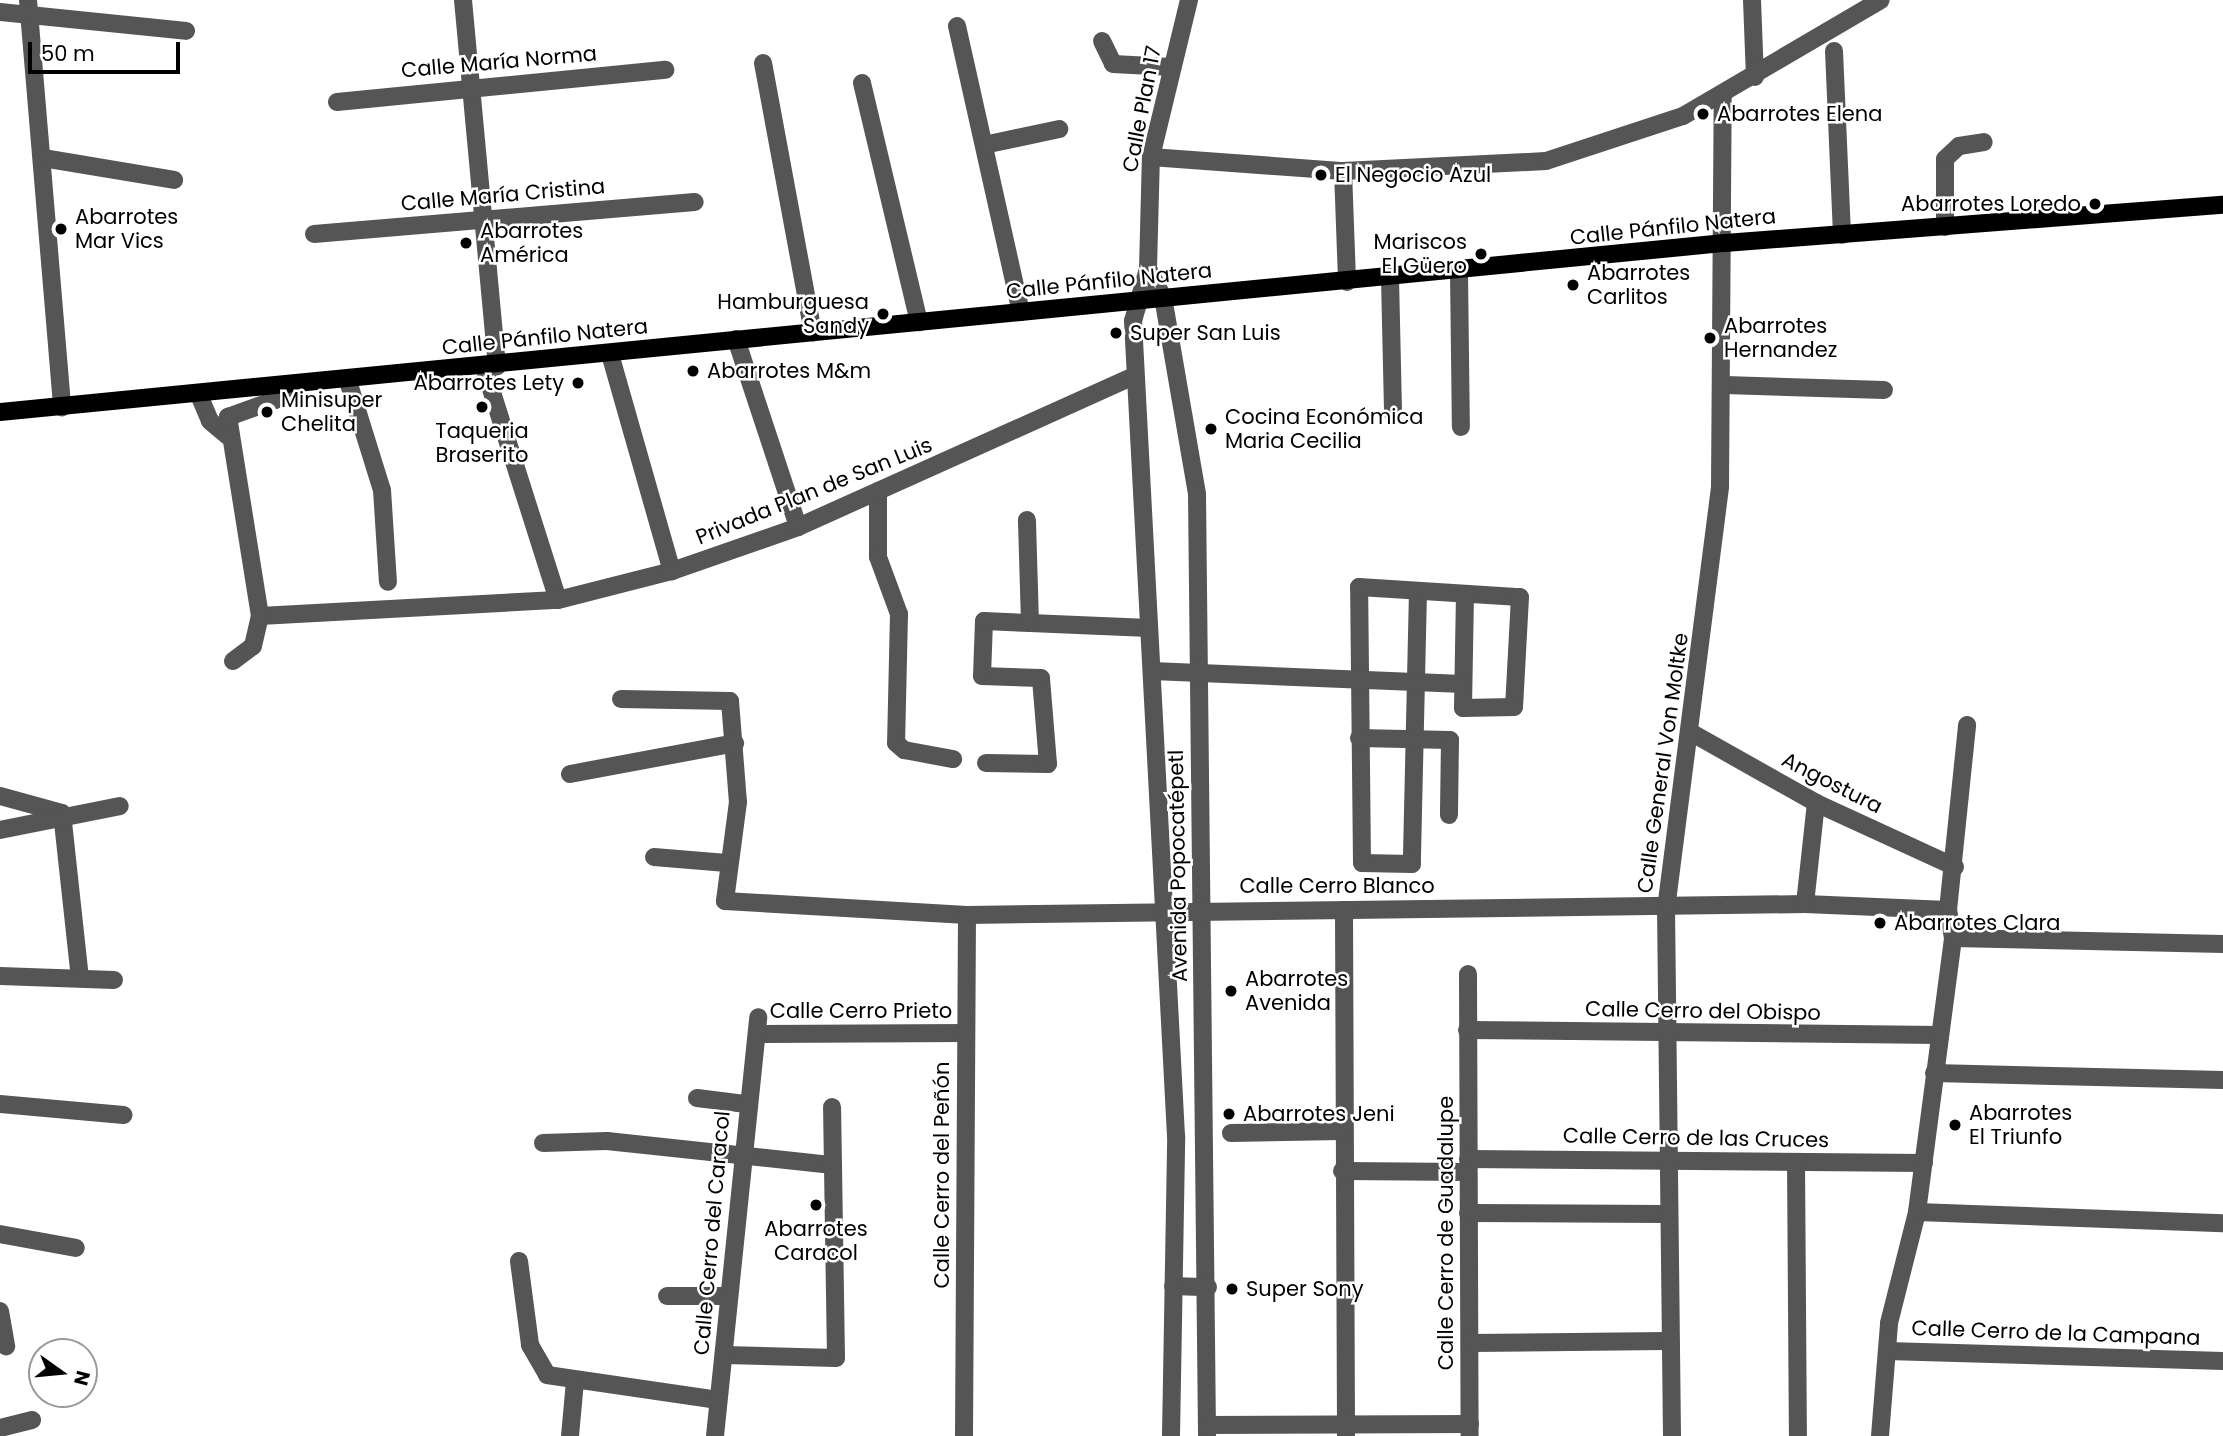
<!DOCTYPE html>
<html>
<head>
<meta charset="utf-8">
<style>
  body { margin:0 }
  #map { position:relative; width:2223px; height:1436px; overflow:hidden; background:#fff; font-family:Poppins,sans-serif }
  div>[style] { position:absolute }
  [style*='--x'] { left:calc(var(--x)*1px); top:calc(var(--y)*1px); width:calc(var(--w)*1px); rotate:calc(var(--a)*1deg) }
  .minor>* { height:18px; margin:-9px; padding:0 9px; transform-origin:9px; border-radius:9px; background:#555 }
  .major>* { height:18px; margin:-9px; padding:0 9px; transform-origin:9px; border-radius:9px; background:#000 }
  .dots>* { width:19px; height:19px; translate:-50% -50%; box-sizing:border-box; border:4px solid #fff; border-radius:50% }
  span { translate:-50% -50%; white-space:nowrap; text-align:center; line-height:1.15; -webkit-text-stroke:5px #fff; paint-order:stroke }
  .street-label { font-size:21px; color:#000 }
  .poi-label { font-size:21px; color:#000 }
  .left { translate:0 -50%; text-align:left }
  .right { translate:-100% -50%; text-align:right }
  .north { position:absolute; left:28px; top:1338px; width:70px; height:70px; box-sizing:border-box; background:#fff; border:2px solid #999; border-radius:50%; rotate:105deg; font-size:19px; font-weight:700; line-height:28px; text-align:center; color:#000 }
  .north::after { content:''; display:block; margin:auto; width:24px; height:32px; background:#000; clip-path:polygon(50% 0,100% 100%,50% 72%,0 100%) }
  .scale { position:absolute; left:28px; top:42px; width:152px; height:32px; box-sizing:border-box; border:4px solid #000; border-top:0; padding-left:9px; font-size:21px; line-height:24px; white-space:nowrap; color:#000; -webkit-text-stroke:5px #fff; paint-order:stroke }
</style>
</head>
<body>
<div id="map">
  <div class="minor">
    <div style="--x:28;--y:0;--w:409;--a:85.2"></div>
    <div style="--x:463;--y:0;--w:368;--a:84.7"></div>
    <div style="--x:1752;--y:0;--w:77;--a:87.8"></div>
    <div style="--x:0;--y:12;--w:187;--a:5.8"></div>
    <div style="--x:957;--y:26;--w:293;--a:77.4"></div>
    <div style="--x:1102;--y:41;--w:25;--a:64"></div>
    <div style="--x:1113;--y:64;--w:58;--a:3"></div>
    <div style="--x:1834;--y:51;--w:184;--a:87.5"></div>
    <div style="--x:763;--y:63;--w:274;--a:79.5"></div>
    <div style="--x:862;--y:83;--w:246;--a:76.6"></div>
    <div style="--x:337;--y:102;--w:330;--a:-5.6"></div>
    <div style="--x:984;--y:145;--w:77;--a:-12"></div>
    <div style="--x:1151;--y:157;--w:193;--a:4.2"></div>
    <div style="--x:1343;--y:171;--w:203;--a:-2.8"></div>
    <div style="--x:1546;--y:161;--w:144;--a:-18.2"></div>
    <div style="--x:1683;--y:116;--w:229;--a:-30.4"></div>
    <div style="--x:43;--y:158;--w:133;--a:9.5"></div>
    <div style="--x:1343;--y:171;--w:111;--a:87.9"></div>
    <div style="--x:1945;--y:227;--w:68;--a:-90"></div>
    <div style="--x:1945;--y:159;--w:19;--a:-43"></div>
    <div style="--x:1959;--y:146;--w:25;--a:-9"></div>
    <div style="--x:314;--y:234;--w:382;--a:-4.8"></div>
    <div style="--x:1148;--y:269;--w:32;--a:62"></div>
    <div style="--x:1163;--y:297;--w:200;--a:80.2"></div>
    <div style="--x:1197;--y:494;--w:942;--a:89.39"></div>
    <div style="--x:1459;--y:273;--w:154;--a:89.3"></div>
    <div style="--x:1390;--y:278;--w:135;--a:88.7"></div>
    <div style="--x:736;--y:339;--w:198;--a:71.7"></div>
    <div style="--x:610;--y:354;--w:226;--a:74.1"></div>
    <div style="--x:484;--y:367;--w:244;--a:72.4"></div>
    <div style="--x:348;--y:381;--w:114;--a:72.7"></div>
    <div style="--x:382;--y:490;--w:92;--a:86.3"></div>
    <div style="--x:1725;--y:385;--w:159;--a:1.8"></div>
    <div style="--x:199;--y:395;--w:28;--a:67"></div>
    <div style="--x:210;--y:421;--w:23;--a:40"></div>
    <div style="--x:878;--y:491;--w:66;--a:90"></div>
    <div style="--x:878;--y:557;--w:61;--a:69.8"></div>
    <div style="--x:899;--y:614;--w:129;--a:91.3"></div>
    <div style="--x:896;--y:743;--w:11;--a:41"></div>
    <div style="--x:904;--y:750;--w:50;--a:10.4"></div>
    <div style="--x:1418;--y:591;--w:273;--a:91.3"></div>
    <div style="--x:1412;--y:864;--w:50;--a:-178.9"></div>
    <div style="--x:1362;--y:863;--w:276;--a:-90.6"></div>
    <div style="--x:1359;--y:587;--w:161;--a:3.6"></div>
    <div style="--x:1520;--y:597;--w:110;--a:93.1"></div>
    <div style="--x:1514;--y:707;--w:51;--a:178.9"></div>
    <div style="--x:1463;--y:708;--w:114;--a:-89"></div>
    <div style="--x:260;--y:616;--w:298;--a:-3.1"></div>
    <div style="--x:558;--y:600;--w:118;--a:-14.3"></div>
    <div style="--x:672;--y:571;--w:133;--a:-19.2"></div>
    <div style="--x:798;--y:527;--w:368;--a:-24.2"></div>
    <div style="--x:1030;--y:623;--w:119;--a:2.4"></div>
    <div style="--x:233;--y:661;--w:25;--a:-37"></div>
    <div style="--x:253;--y:646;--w:31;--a:-77"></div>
    <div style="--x:260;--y:616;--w:202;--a:-99.1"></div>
    <div style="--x:228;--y:417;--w:50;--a:-19.9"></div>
    <div style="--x:275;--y:400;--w:19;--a:-47"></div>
    <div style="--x:1152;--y:671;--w:311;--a:2.4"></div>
    <div style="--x:621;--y:699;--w:109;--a:1.1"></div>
    <div style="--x:730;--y:701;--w:101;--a:85.5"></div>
    <div style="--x:738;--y:802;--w:100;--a:97.5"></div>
    <div style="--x:725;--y:901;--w:242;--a:3.3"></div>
    <div style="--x:967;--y:915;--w:838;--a:-0.75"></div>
    <div style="--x:1805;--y:904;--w:143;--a:2.4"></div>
    <div style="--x:1692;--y:733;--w:142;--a:29.4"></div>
    <div style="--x:1816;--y:803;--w:153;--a:24.7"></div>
    <div style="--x:1359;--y:738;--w:91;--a:1.3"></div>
    <div style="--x:1450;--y:740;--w:75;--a:90.8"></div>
    <div style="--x:986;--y:763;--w:62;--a:0.9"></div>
    <div style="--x:1048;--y:764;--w:86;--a:-94.7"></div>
    <div style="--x:1041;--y:678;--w:59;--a:-178.1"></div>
    <div style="--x:982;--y:676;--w:55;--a:-87.9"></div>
    <div style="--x:984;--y:621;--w:46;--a:2.5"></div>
    <div style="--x:1030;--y:623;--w:103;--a:-91.7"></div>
    <div style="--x:570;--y:774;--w:168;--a:-10.6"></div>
    <div style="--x:0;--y:796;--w:64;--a:15.3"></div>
    <div style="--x:62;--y:813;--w:166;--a:83.8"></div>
    <div style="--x:0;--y:830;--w:122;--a:-11.3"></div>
    <div style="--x:654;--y:857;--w:73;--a:4.7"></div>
    <div style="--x:1805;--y:904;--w:102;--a:-83.8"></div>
    <div style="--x:1344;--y:910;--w:526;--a:89.78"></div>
    <div style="--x:1953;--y:938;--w:270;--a:1.3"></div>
    <div style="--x:1468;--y:974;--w:462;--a:89.8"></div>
    <div style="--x:0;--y:976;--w:114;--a:2"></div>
    <div style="--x:1467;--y:1030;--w:473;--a:0.6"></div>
    <div style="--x:757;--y:1034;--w:209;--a:-0.3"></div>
    <div style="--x:1934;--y:1073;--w:289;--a:1.4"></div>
    <div style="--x:697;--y:1098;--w:48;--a:7.1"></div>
    <div style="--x:0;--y:1104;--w:124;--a:5.1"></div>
    <div style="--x:1231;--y:1133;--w:110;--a:-1"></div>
    <div style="--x:543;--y:1143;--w:64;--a:-1.8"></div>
    <div style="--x:607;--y:1141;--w:227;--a:6.1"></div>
    <div style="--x:1468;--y:1159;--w:456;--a:0.5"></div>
    <div style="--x:1796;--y:1162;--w:274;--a:89.6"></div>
    <div style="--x:1342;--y:1171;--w:126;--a:0.5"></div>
    <div style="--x:1917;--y:1212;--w:306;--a:2.1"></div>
    <div style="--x:1468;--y:1213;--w:197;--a:0.3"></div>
    <div style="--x:0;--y:1234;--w:77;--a:10.4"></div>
    <div style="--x:519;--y:1261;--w:85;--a:82.5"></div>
    <div style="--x:530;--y:1345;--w:34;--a:60"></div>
    <div style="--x:547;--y:1375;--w:173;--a:8.3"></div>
    <div style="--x:1173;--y:1286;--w:35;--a:2"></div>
    <div style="--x:667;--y:1296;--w:61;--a:0"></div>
    <div style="--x:0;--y:1311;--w:36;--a:80"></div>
    <div style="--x:1470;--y:1343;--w:196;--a:-0.6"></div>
    <div style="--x:1887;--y:1351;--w:336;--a:1.7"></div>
    <div style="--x:725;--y:1355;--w:111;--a:1.5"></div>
    <div style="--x:836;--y:1358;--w:251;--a:-90.9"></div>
    <div style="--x:1207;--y:1425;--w:263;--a:-0.2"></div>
    <div style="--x:0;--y:1428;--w:33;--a:-14"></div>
    <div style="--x:570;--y:1436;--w:55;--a:-84.8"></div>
    <div style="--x:715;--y:1436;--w:421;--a:-84.1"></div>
    <div style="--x:964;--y:1436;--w:521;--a:-89.67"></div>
    <div style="--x:1171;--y:1436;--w:300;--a:-89"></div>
    <div style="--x:1176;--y:1136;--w:816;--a:-93.02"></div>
    <div style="--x:1133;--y:321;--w:54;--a:-73.9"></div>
    <div style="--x:1148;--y:269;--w:112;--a:-88.5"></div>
    <div style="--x:1151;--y:157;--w:162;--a:-76.4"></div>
    <div style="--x:1672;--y:1436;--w:527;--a:-90.65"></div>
    <div style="--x:1666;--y:909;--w:426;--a:-82.7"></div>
    <div style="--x:1720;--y:486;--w:390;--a:-89.6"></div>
    <div style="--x:1880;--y:1436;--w:113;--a:-85.4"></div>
    <div style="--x:1889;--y:1323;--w:114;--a:-75.8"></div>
    <div style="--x:1917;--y:1212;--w:276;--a:-82.5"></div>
    <div style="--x:1953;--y:938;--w:28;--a:-100"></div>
    <div style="--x:1948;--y:910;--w:186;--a:-84.1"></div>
  </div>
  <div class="major">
    <div style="--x:0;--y:412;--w:1733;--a:-5.6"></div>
    <div style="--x:1725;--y:243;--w:499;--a:-4.4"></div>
  </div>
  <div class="dots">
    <div style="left:1703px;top:114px;background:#000"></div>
    <div style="left:1321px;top:175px;background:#000"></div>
    <div style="left:2095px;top:204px;background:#000"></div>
    <div style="left:61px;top:229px;background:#000"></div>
    <div style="left:466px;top:243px;background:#000"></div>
    <div style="left:1481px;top:254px;background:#000"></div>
    <div style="left:1573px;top:285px;background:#000"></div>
    <div style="left:883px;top:314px;background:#000"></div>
    <div style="left:1116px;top:333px;background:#000"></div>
    <div style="left:1710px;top:338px;background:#000"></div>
    <div style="left:693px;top:371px;background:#000"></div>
    <div style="left:578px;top:383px;background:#000"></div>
    <div style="left:482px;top:407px;background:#000"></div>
    <div style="left:267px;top:412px;background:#000"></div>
    <div style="left:1211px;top:429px;background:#000"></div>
    <div style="left:1880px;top:923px;background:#000"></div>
    <div style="left:1231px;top:991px;background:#000"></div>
    <div style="left:1229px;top:1114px;background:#000"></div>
    <div style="left:1955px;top:1125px;background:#000"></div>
    <div style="left:816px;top:1205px;background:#000"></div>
    <div style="left:1232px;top:1289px;background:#000"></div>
  </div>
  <div class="street-label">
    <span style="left:499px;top:62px;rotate:-5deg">Calle María Norma</span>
    <span style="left:1142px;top:109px;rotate:-79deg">Calle Plan 17</span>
    <span style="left:503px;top:195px;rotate:-5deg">Calle María Cristina</span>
    <span style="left:1673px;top:227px;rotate:-6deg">Calle Pánfilo Natera</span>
    <span style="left:1109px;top:281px;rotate:-6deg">Calle Pánfilo Natera</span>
    <span style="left:545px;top:337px;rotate:-6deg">Calle Pánfilo Natera</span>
    <span style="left:814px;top:491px;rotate:-22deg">Privada Plan de San Luis</span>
    <span style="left:1663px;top:763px;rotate:-82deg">Calle General Von Moltke</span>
    <span style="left:1832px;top:783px;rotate:27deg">Angostura</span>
    <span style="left:1178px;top:866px;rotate:-91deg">Avenida Popocatépetl</span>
    <span style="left:1337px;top:886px">Calle Cerro Blanco</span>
    <span style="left:861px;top:1011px">Calle Cerro Prieto</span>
    <span style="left:1703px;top:1011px;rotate:1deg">Calle Cerro del Obispo</span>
    <span style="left:1696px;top:1138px;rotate:1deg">Calle Cerro de las Cruces</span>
    <span style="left:942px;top:1175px;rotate:-90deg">Calle Cerro del Peñón</span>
    <span style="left:712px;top:1233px;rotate:-85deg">Calle Cerro del Caracol</span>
    <span style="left:1446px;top:1233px;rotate:-90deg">Calle Cerro de Guadalupe</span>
    <span style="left:2056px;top:1333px;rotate:2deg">Calle Cerro de la Campana</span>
  </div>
  <div class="poi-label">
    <span class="left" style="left:1717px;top:114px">Abarrotes Elena</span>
    <span class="left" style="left:1335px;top:175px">El Negocio Azul</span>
    <span class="right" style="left:2081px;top:204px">Abarrotes Loredo</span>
    <span class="left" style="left:75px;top:229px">Abarrotes<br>Mar Vics</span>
    <span class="left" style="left:480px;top:243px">Abarrotes<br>América</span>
    <span class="right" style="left:1467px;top:254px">Mariscos<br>El Güero</span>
    <span class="left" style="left:1587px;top:285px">Abarrotes<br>Carlitos</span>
    <span class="right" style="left:869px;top:314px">Hamburguesa<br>Sandy</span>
    <span class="left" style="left:1724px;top:338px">Abarrotes<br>Hernandez</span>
    <span class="left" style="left:1130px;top:333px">Super San Luis</span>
    <span class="left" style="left:707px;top:371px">Abarrotes M&amp;m</span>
    <span class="right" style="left:564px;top:383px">Abarrotes Lety</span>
    <span class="left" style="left:281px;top:412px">Minisuper<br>Chelita</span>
    <span class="left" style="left:1225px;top:429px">Cocina Económica<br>Maria Cecilia</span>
    <span style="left:482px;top:443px">Taqueria<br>Braserito</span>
    <span class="left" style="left:1894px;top:923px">Abarrotes Clara</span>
    <span class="left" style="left:1245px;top:991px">Abarrotes<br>Avenida</span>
    <span class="left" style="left:1969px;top:1125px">Abarrotes<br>El Triunfo</span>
    <span class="left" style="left:1243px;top:1114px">Abarrotes Jeni</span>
    <span style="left:816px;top:1241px">Abarrotes<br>Caracol</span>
    <span class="left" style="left:1246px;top:1289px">Super Sony</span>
  </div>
  <div class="north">N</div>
  <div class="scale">50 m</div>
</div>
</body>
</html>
